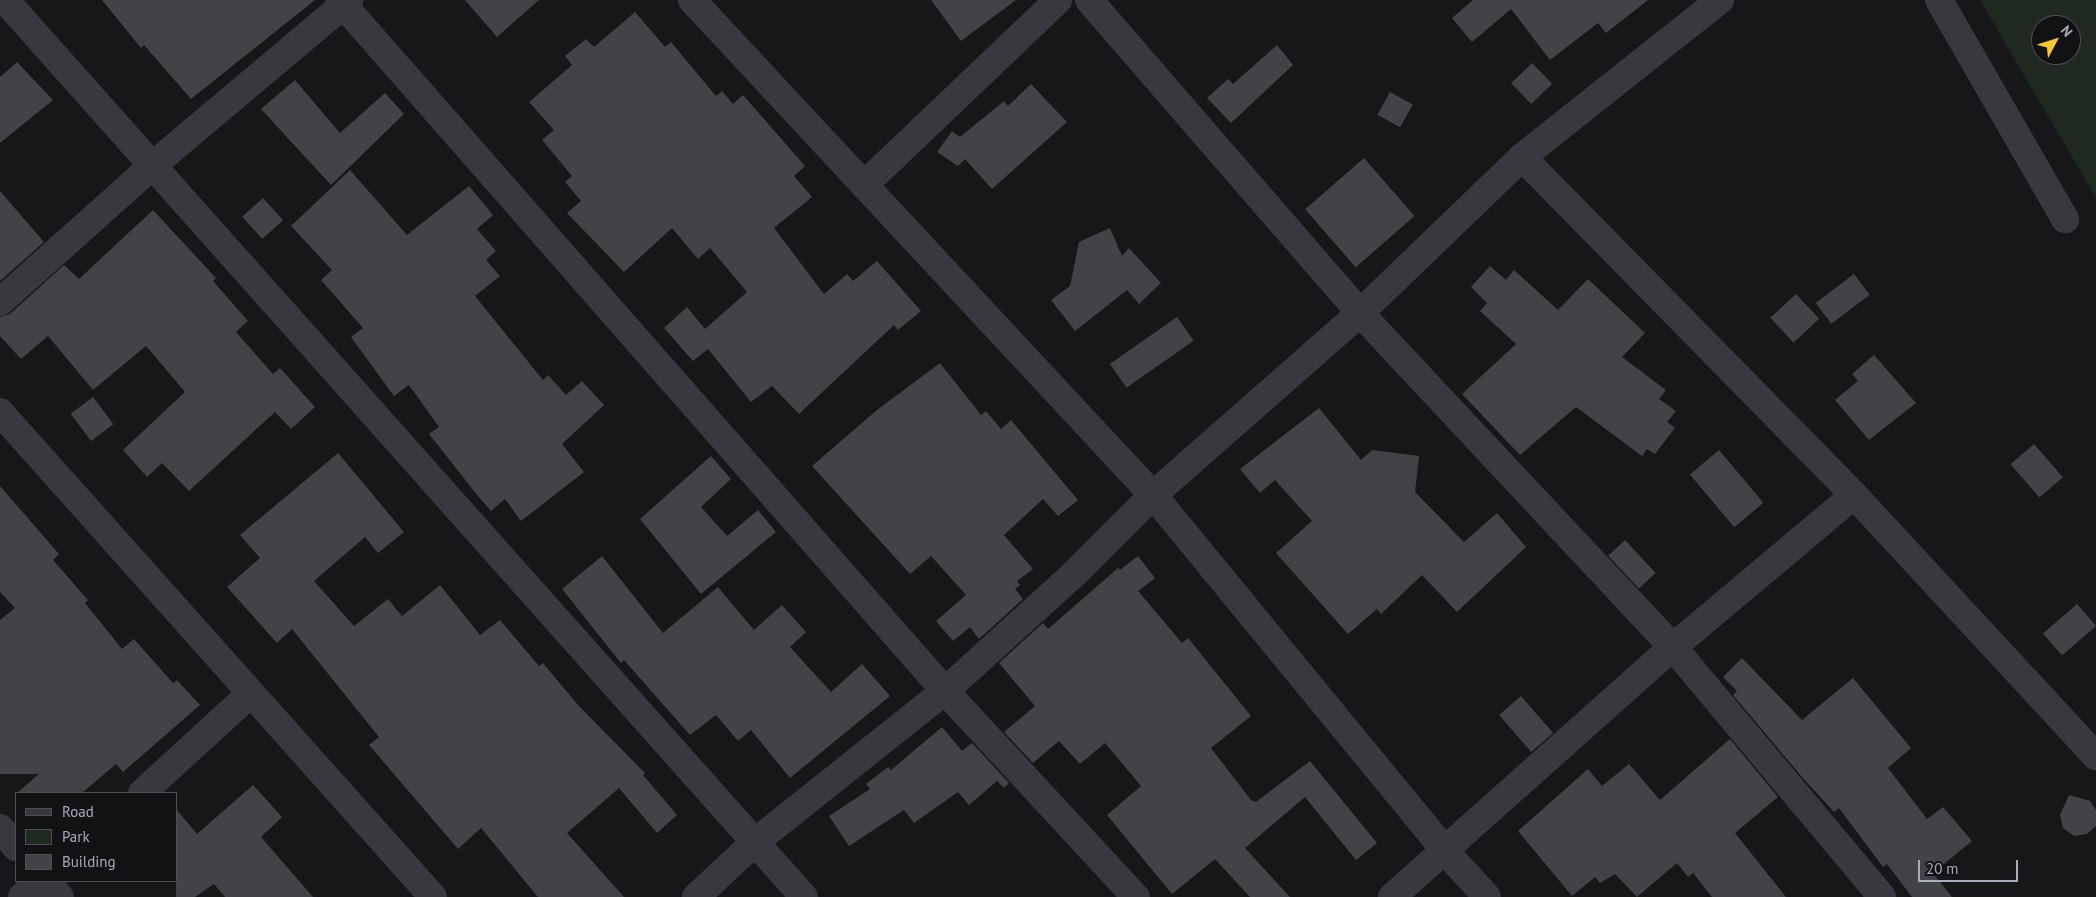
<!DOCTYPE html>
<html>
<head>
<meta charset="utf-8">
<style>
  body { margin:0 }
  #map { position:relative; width:2096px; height:897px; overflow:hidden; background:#17171a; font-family:"PT Sans",sans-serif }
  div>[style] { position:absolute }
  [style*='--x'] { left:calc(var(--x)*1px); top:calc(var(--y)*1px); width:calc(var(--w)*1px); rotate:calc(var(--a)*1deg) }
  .green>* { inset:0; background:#1f2821 }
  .building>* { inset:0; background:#424247; transform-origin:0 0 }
  .minor>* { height:28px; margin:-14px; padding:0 14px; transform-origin:14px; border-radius:14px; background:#38393f }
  span { translate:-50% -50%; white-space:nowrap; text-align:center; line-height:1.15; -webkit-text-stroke:4.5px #121215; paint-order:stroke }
  .legend { position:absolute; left:15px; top:792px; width:162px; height:90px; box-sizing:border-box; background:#121215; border:1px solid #4e5057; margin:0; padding:6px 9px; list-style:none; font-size:15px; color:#a9adba }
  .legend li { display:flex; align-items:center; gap:10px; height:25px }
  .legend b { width:25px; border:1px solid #4e5057 }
  .north { position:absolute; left:2031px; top:15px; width:50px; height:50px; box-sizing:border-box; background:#121215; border:1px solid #4e5057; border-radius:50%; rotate:50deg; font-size:14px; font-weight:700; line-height:20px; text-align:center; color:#a9adba }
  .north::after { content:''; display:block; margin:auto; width:18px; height:22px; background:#fac52f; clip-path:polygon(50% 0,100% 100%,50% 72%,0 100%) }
  .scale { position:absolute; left:1918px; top:860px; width:100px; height:22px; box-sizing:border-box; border:2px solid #a9adba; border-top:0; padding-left:6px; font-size:15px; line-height:18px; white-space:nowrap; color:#a9adba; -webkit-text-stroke:4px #121215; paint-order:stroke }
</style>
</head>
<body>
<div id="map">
  <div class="green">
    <div style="clip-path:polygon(evenodd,1980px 0,2096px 0,2096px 198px,1980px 0,2041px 25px,2071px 25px,2071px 55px,2041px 55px,2041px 25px)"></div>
  </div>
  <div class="building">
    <div style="clip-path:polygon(102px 0,315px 0,191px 99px,144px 45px,141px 48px)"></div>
    <div style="clip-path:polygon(465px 0,539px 0,497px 37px)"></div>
    <div style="clip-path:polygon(931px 0,1016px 0,961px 41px)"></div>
    <div style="clip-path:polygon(1473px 0,1648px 0,1606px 33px,1598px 23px,1550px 60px,1511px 9px,1472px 42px,1452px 18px)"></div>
    <div style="clip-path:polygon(635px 12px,665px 47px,671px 42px,716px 96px,722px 91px,733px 104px,743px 95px,805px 166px,794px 176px,812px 197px,774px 228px,824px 294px,847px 274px,853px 281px,877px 261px,921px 311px,898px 330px,894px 325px,799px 414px,772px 386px,751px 402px,708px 349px,693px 361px,664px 328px,687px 307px,705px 329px,747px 292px,710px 248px,698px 259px,672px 228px,624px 272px,567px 213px,581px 201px,565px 182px,572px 176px,542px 140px,554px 130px,529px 102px,572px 65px,565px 56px,586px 39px,594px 47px)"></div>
    <div style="clip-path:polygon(1277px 45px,1293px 65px,1231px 123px,1207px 98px,1228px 79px,1233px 84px)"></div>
    <div style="clip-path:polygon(17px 62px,53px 100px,0 143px,0 77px)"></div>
    <div style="left:1532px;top:63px;width:29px;height:29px;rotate:46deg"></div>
    <div style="clip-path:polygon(295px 80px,340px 133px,385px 93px,404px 114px,331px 185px,261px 109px)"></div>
    <div style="clip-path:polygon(1031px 84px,1067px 122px,992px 189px,965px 159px,958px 166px,937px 152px,952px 131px,960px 137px,1004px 101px,1008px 106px)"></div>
    <div style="left:1390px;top:92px;width:26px;height:26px;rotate:29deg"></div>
    <div style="left:1364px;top:158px;width:77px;height:78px;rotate:49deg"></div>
    <div style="clip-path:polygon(350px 170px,407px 235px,469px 186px,493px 215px,477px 229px,496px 251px,486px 260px,500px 276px,475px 296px,543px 380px,548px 375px,566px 395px,582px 381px,604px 405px,562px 444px,584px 472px,521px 521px,505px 499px,491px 511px,478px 496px,429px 434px,439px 427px,409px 385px,394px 396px,351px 337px,363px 328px,321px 280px,332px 270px,291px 226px)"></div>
    <div style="clip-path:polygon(0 191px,44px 242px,0 281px)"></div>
    <div style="left:263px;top:198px;width:30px;height:28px;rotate:48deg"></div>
    <div style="clip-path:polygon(153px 210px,216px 278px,213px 281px,248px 321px,236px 332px,273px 374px,280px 368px,315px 407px,291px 429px,275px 412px,189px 491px,162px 463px,147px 477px,123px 450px,185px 392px,146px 346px,93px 390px,48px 336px,21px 359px,0 336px,0 317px,10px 314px,64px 265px,79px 279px)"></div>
    <div style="clip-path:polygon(1110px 228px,1122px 256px,1129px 248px,1161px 283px,1139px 304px,1127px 290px,1075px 331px,1051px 300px,1070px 286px,1079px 242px)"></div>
    <div style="clip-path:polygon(1490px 266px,1506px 280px,1514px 270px,1558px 310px,1588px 279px,1645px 333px,1622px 357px,1666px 390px,1659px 399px,1676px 411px,1667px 422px,1675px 428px,1655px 454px,1647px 449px,1642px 456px,1576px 407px,1520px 455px,1462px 394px,1516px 344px,1480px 311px,1487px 303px,1471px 287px)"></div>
    <div style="left:1854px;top:274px;width:26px;height:48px;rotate:53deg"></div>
    <div style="left:1796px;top:294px;width:34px;height:35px;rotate:47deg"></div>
    <div style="left:1177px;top:317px;width:29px;height:82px;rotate:55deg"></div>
    <div style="clip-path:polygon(1874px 355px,1916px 403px,1869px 440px,1835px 400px,1858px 381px,1852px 374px)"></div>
    <div style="clip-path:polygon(940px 363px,981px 415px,986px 411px,1001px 429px,1011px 420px,1078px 500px,1058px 516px,1043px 499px,1004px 535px,1033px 569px,1017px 581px,1020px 585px,1015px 589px,1023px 599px,979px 639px,970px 627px,953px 641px,936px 621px,966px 595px,931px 556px,910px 574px,812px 466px,877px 410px)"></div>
    <div style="left:93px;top:397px;width:34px;height:28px;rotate:53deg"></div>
    <div style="clip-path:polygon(1319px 408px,1361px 460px,1372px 450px,1419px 456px,1415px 492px,1464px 542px,1497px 513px,1526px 547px,1457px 612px,1422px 575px,1381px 614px,1377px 609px,1348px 634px,1276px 553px,1312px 521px,1275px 480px,1260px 493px,1240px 469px)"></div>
    <div style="left:2034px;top:444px;width:44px;height:31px;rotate:49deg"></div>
    <div style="left:1719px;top:450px;width:69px;height:38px;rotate:50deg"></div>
    <div style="clip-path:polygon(338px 453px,404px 532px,378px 553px,365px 537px,314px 581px,354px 626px,388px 599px,402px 616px,440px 585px,480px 635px,500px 620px,539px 666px,543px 663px,578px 705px,645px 773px,643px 775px,677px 815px,657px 833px,619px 788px,567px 833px,624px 897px,538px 897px,481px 828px,458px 849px,369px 745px,379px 737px,292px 629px,277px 643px,227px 587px,260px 558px,240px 535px)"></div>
    <div style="clip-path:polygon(711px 456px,731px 479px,701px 507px,727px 536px,758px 510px,776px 532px,701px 594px,640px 519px)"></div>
    <div style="clip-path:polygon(0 486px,59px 554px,53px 560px,88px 600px,85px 603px,122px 649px,134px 639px,173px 683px,177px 680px,200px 705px,123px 772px,116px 764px,82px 793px,17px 793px,39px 774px,0 774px,0 620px,15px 608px,0 592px)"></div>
    <div style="left:1625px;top:540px;width:45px;height:23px;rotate:47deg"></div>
    <div style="clip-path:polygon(602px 556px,663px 633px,718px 587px,754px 630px,782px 605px,806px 632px,790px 647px,831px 692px,862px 664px,890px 696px,790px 778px,751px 730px,738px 741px,716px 715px,690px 735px,624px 660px,621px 663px,562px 589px)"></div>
    <div style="clip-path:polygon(1138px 556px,1155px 578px,1138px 591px,1182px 643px,1188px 638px,1251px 716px,1211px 748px,1251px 800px,1256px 802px,1310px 761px,1377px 843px,1356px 860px,1305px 797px,1245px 848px,1290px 897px,1250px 897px,1215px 859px,1172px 894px,1107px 815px,1141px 786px,1105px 743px,1080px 764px,1059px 741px,1033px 763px,1004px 732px,1035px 706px,999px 663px,1043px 623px,1048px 629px,1118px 568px,1120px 570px)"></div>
    <div style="left:2077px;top:604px;width:29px;height:45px;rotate:49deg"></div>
    <div style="clip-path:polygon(1742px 658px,1802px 720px,1853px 678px,1911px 748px,1888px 768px,1927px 819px,1943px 807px,1972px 841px,1933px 873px,1952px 897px,1912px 897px,1887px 864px,1883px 867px,1839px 808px,1834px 812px,1802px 777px,1733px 695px,1737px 691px,1723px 677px)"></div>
    <div style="left:1521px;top:696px;width:49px;height:29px;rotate:49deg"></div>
    <div style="clip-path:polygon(942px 727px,962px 751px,972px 743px,1009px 783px,1004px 788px,997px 781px,969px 805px,958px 792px,914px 823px,904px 810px,849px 846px,829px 816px,870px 789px,866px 784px,888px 767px,891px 770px)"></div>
    <div style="clip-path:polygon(1730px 739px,1778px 797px,1735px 833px,1786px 897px,1712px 897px,1693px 873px,1688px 877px,1677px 863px,1637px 897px,1615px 874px,1600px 883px,1595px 877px,1572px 896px,1518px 831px,1588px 769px,1602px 786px,1629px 764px,1660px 800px)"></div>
    <div style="clip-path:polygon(253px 785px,282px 817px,261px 837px,313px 897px,225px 897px,214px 884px,195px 897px,176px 897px,176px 809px,197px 834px)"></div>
    <div style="clip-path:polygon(2069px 795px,2090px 801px,2096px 810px,2096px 826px,2087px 834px,2074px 836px,2063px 828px,2060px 815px)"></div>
  </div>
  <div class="minor">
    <div style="--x:5;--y:0;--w:1201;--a:48.31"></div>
    <div style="--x:339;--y:0;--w:919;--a:48.75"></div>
    <div style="--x:945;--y:691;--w:281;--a:47.2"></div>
    <div style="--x:692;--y:0;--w:676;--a:47.04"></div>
    <div style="--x:1153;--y:495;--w:460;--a:50.6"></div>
    <div style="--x:1445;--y:851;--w:62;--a:47.6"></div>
    <div style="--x:1089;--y:0;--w:414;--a:49.1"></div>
    <div style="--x:1360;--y:313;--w:458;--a:46.9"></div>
    <div style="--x:1673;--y:647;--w:326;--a:50.1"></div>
    <div style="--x:1939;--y:0;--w:253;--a:60.1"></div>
    <div style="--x:1522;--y:157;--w:474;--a:45.5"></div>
    <div style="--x:1854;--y:495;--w:356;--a:47.2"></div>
    <div style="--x:864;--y:185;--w:268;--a:-43.6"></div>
    <div style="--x:0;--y:302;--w:204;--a:-41.8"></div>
    <div style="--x:152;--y:166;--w:258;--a:-40.1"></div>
    <div style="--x:0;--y:412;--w:650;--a:48.24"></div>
    <div style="--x:142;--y:793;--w:147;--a:-42.5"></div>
    <div style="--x:0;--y:828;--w:25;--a:50"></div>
    <div style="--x:46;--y:881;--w:21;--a:49"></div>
    <div style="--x:22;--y:897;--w:23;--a:-45"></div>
    <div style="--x:696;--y:897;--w:81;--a:-43"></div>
    <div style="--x:755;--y:842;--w:243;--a:-38.5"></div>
    <div style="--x:945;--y:691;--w:174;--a:-42.2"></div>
    <div style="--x:1074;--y:574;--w:112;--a:-45"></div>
    <div style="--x:1153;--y:495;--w:276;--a:-41.3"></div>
    <div style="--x:1360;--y:313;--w:225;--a:-43.9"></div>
    <div style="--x:1522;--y:157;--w:253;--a:-38.4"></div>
    <div style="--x:1392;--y:897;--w:376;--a:-41.7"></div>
    <div style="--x:1673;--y:647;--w:236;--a:-40"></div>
  </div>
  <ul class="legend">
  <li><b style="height:6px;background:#38393f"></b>Road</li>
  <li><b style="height:14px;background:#1f2821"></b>Park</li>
  <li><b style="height:14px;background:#424247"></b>Building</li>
  </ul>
  <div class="north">N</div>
  <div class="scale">20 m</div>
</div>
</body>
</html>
